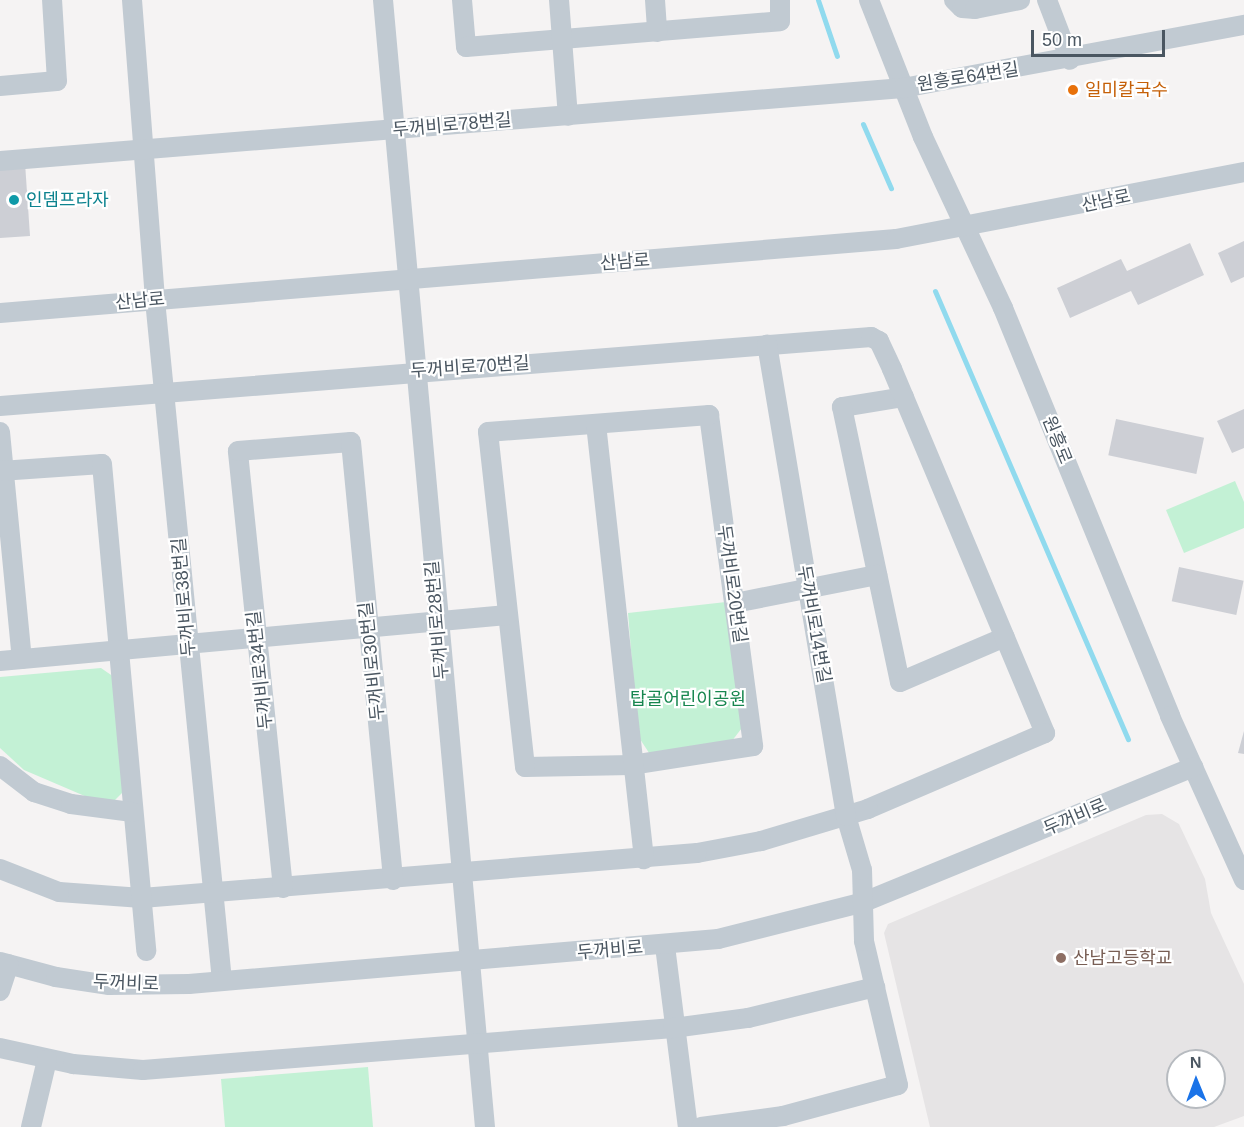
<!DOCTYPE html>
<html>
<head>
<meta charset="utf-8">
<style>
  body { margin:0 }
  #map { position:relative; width:1244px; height:1127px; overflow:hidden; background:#f5f3f3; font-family:Arial,"Noto Sans KR",sans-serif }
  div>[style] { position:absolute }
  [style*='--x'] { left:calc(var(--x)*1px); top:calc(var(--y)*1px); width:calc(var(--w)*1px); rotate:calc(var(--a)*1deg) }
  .education>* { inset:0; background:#e6e4e5 }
  .green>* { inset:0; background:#c3f1d5 }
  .stream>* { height:5px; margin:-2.5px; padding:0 2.5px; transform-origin:2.5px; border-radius:2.5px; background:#90daee }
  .building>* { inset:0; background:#cdcfd5; transform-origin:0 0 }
  .minor>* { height:20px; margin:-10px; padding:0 10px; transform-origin:10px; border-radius:10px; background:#c1cad2 }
  .dots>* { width:16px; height:16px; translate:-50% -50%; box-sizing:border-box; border:3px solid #fff; border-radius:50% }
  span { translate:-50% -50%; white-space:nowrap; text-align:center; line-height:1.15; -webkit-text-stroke:4.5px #fff; paint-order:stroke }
  .street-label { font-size:18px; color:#4a5661 }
  .food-label { font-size:18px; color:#c56008 }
  .left { translate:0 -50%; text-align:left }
  .culture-label { font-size:18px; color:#0d838f }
  .park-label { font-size:18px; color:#17864f }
  .education-label { font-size:18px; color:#785e54 }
  .north { position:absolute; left:1166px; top:1049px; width:60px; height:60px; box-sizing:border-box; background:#fff; border:2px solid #b7bbc0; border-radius:50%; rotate:359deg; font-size:16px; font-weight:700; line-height:24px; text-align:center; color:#4a5661 }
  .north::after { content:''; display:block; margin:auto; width:21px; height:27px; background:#1a73e8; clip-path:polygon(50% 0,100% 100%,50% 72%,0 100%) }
  .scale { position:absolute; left:1031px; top:30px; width:134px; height:27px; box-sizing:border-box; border:3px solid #4a5661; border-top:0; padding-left:8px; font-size:18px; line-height:21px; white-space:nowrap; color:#4a5661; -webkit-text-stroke:4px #fff; paint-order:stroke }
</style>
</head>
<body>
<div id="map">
  <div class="education">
    <div style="clip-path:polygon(evenodd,1162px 814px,1179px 824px,1205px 879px,1211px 913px,1244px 984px,1244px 1116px,1214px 1127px,930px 1127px,884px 933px,888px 924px,1146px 815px,1162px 814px,1178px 1061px,1214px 1061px,1214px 1097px,1178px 1097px,1178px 1061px)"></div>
  </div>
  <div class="green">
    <div style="clip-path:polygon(1235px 481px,1244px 502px,1244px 528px,1184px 553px,1166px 510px)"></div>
    <div style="clip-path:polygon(726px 602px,745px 724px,728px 746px,653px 759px,638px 736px,628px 613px)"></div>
    <div style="clip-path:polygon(101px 668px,114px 677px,123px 792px,115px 800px,101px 803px,24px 770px,0 748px,0 677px)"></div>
    <div style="clip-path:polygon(368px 1067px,373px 1127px,225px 1127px,221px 1079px)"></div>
  </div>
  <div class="stream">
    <div style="--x:818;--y:0;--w:59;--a:71.3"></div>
    <div style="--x:863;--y:124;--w:70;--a:66.4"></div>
    <div style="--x:935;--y:291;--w:488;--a:66.7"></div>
  </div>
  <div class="building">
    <div style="clip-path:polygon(25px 163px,30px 236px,0 238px,0 165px)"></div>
    <div style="clip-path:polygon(1244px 241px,1244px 277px,1231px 283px,1218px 253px)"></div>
    <div style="clip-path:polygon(1190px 243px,1204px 275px,1138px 305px,1131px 291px,1070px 318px,1057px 288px,1121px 259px,1127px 271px)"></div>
    <div style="clip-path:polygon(1244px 409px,1244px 448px,1232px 453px,1217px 421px)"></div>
    <div style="left:1116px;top:419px;width:90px;height:37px;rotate:12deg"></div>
    <div style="left:1179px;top:567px;width:66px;height:35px;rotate:12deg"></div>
    <div style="clip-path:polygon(1244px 731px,1244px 754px,1238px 753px)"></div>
  </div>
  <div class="minor">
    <div style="--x:132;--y:0;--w:301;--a:85.6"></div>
    <div style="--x:155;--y:300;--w:684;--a:84.38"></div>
    <div style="--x:383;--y:0;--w:1132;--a:84.83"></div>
    <div style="--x:462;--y:0;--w:47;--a:85.1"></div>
    <div style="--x:466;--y:47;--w:315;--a:-4.7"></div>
    <div style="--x:780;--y:21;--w:21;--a:-90"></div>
    <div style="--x:559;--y:0;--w:116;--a:85.6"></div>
    <div style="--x:655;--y:0;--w:32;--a:86"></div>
    <div style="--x:869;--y:0;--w:147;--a:68.5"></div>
    <div style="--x:923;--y:137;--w:189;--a:64.9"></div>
    <div style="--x:1003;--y:308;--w:441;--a:67.7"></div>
    <div style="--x:1170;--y:716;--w:180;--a:65.7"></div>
    <div style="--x:954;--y:0;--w:11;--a:45"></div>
    <div style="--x:962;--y:8;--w:13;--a:4"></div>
    <div style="--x:975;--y:9;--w:46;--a:-11.3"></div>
    <div style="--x:1047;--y:0;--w:64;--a:69"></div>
    <div style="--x:0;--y:86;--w:57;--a:-5"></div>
    <div style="--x:57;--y:81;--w:81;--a:-93.5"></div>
    <div style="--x:0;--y:161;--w:906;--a:-4.62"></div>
    <div style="--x:903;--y:88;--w:347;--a:-10.5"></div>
    <div style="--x:0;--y:313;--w:899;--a:-4.72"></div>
    <div style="--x:896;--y:239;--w:354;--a:-10.9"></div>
    <div style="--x:904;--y:397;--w:63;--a:170.8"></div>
    <div style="--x:842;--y:407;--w:281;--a:78.1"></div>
    <div style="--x:900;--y:682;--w:114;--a:-23.2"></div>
    <div style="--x:0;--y:406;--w:874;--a:-4.53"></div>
    <div style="--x:871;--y:337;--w:9;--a:27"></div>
    <div style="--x:879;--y:341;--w:31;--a:65"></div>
    <div style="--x:892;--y:369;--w:395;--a:67.2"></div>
    <div style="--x:1045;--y:733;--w:193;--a:156.8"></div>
    <div style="--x:868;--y:809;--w:112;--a:163.3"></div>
    <div style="--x:761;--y:841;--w:65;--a:169.4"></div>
    <div style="--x:697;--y:853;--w:557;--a:175.36"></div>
    <div style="--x:142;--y:898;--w:83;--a:-175.9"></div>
    <div style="--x:59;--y:892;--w:63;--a:-158.7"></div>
    <div style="--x:709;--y:415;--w:334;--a:82.4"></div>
    <div style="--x:753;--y:746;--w:122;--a:171.1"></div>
    <div style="--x:632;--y:765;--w:107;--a:178.9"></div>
    <div style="--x:525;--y:767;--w:337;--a:-96.3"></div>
    <div style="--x:488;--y:432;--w:222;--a:-4.4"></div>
    <div style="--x:596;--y:424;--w:438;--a:83.7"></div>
    <div style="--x:0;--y:432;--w:228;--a:84.5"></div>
    <div style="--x:0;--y:471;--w:102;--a:-3.9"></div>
    <div style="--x:102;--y:464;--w:489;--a:84.8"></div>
    <div style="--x:735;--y:603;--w:145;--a:-11.2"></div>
    <div style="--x:0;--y:661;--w:509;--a:-5.18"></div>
    <div style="--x:0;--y:766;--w:43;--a:37.4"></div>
    <div style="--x:34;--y:792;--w:39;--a:18"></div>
    <div style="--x:71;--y:804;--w:62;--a:7.5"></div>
    <div style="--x:283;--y:888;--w:439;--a:-95.9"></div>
    <div style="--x:238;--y:451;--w:113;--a:-4.6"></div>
    <div style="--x:351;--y:442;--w:440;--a:84.5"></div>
    <div style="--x:665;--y:946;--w:182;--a:82.8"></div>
    <div style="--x:0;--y:962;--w:58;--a:15"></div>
    <div style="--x:56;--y:977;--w:54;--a:8.6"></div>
    <div style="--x:109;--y:985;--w:80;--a:-0.7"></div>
    <div style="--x:189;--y:984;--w:531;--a:-4.86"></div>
    <div style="--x:718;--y:939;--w:151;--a:-14.2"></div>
    <div style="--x:864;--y:902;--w:356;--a:-22.3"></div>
    <div style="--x:0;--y:991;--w:28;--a:-72"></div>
    <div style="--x:0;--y:1048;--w:75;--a:12.4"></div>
    <div style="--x:73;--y:1064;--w:70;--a:4.9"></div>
    <div style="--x:143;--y:1070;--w:532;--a:-4.53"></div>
    <div style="--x:673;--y:1028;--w:76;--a:-7.6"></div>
    <div style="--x:748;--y:1018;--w:131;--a:-13.7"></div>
    <div style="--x:31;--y:1127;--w:69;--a:-76.6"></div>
    <div style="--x:701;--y:1127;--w:83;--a:-7.6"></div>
    <div style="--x:783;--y:1116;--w:119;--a:-15.1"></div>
    <div style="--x:898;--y:1085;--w:148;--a:-103.3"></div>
    <div style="--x:864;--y:941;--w:71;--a:-91.6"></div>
    <div style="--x:862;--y:870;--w:56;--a:-106.5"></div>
    <div style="--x:846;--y:816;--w:478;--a:-99.5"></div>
  </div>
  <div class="dots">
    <div style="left:1073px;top:90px;background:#e8710a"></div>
    <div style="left:14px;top:200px;background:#0f9aa8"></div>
    <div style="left:1061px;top:958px;background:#8d6e63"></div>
  </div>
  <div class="street-label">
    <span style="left:968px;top:77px;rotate:-9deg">원흥로64번길</span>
    <span style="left:452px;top:125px;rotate:-5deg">두꺼비로78번길</span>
    <span style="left:1106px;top:201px;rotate:-12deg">산남로</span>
    <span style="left:625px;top:262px;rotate:-4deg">산남로</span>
    <span style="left:140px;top:301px;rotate:-5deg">산남로</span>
    <span style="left:470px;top:367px;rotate:-4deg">두꺼비로70번길</span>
    <span style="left:1057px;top:440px;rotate:68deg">원흥로</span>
    <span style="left:732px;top:584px;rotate:82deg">두꺼비로20번길</span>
    <span style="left:184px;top:597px;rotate:-95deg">두꺼비로38번길</span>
    <span style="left:437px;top:620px;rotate:-95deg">두꺼비로28번길</span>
    <span style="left:814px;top:624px;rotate:80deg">두꺼비로14번길</span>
    <span style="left:372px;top:661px;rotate:-96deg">두꺼비로30번길</span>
    <span style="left:260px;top:670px;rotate:-96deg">두꺼비로34번길</span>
    <span style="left:1075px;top:817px;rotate:-23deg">두꺼비로</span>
    <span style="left:610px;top:950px;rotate:-5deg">두꺼비로</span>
    <span style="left:126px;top:983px;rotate:2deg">두꺼비로</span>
  </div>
  <div class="food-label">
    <span class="left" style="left:1085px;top:90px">일미칼국수</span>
  </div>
  <div class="culture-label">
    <span class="left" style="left:26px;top:200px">인뎀프라자</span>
  </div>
  <div class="park-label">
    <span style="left:688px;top:699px">탑골어린이공원</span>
  </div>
  <div class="education-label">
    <span class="left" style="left:1073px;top:958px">산남고등학교</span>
  </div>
  <div class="north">N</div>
  <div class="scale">50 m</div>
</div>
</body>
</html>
